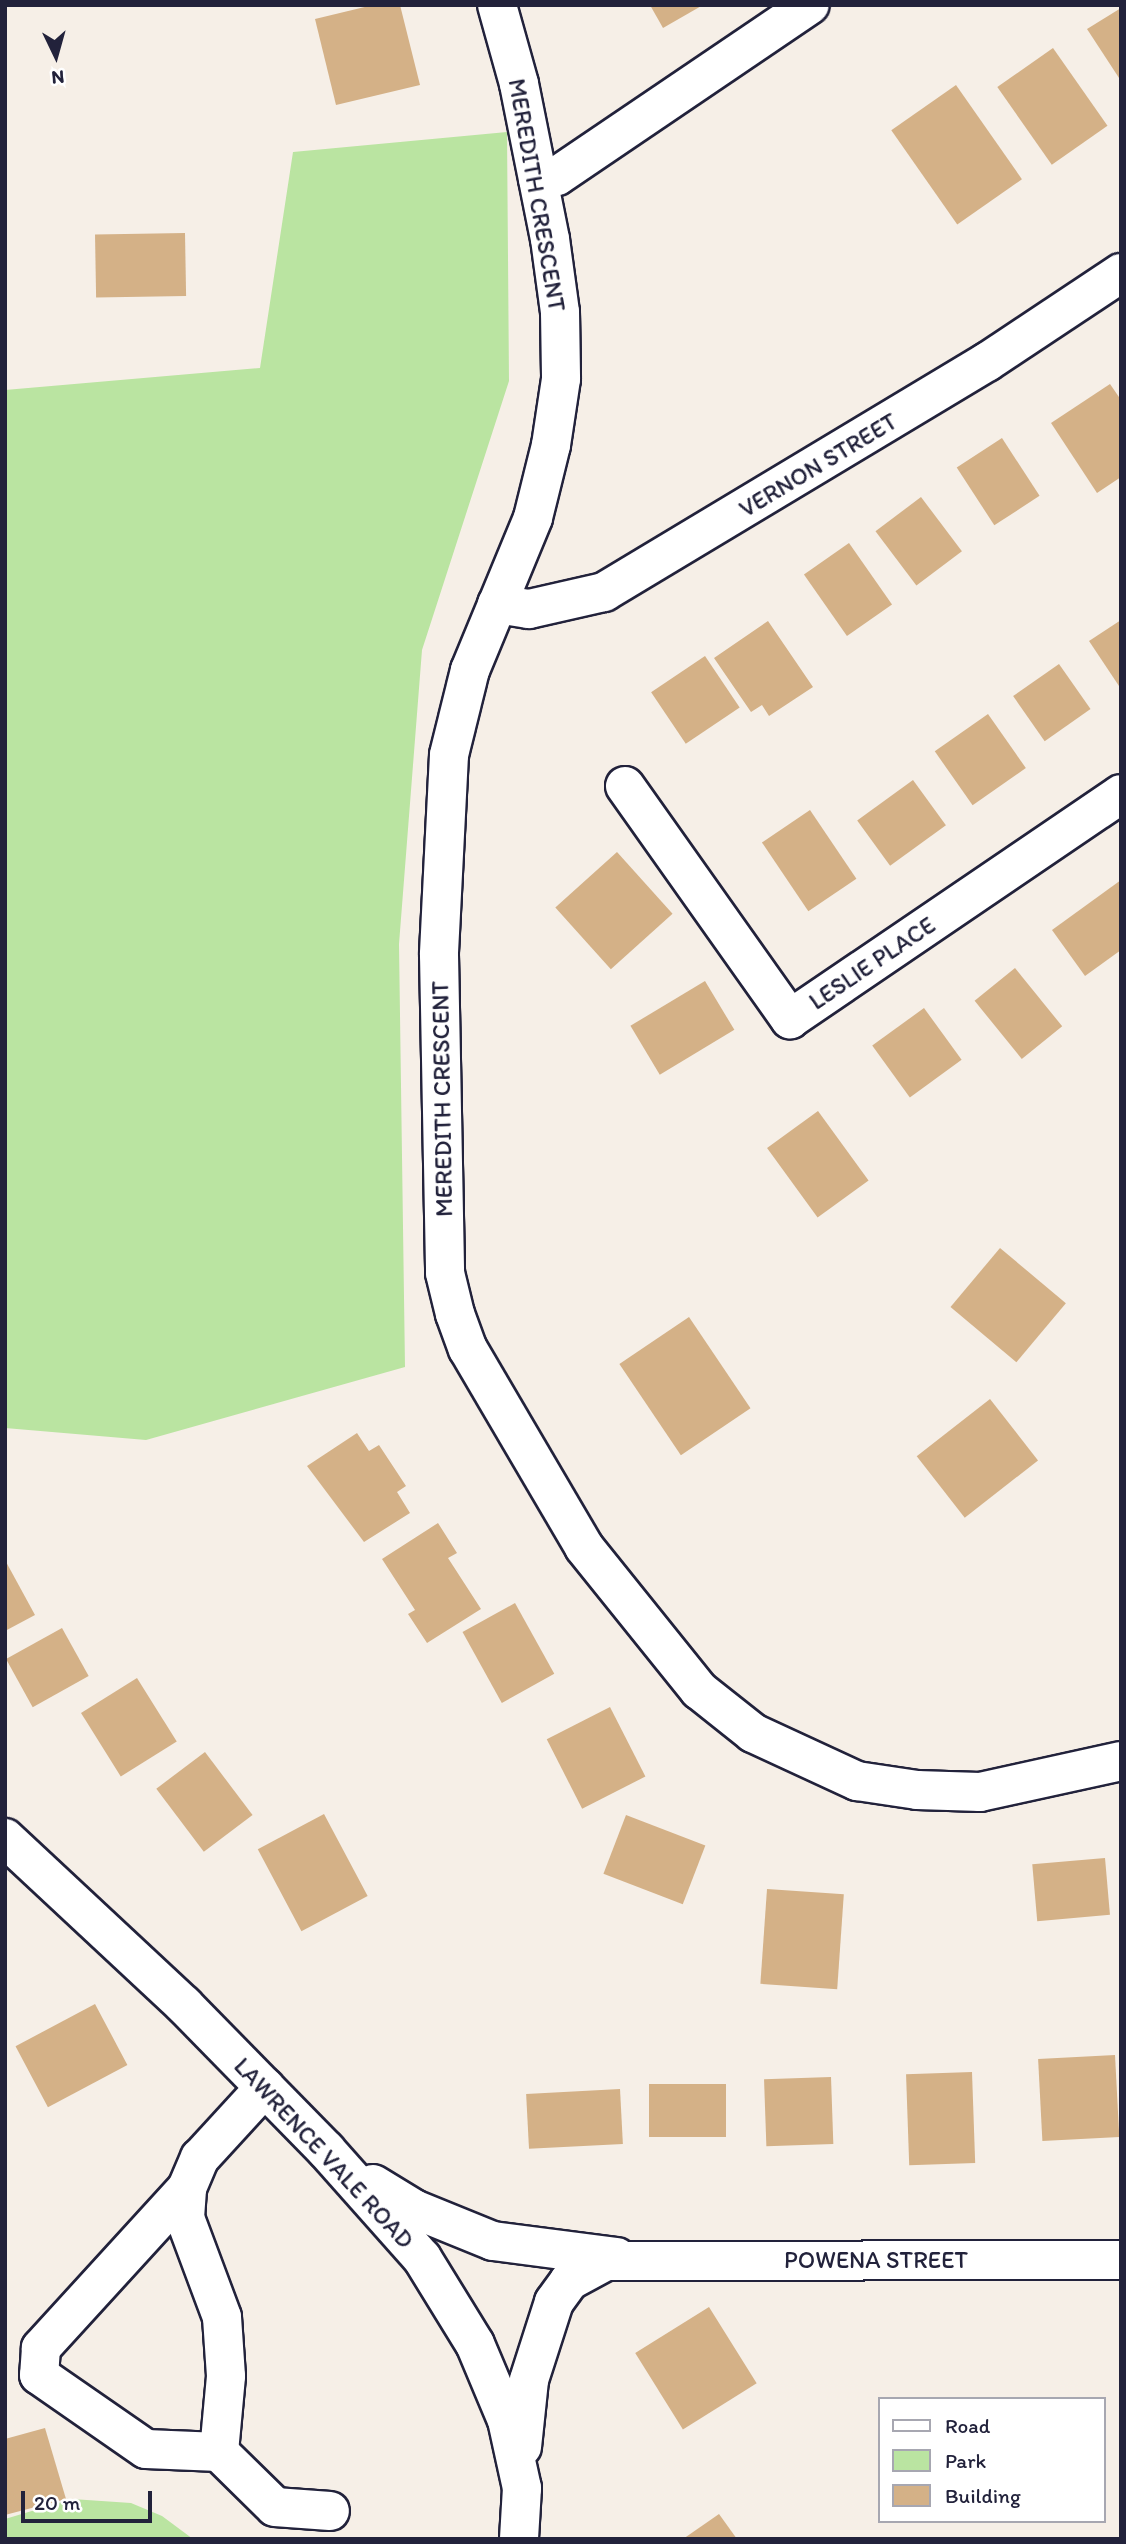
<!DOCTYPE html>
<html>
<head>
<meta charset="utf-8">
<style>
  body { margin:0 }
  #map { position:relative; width:1126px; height:2544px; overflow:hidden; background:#f6efe7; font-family:Itim,sans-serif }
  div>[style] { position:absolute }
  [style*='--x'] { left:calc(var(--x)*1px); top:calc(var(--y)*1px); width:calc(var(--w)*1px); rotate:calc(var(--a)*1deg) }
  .green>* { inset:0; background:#bae4a1 }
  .building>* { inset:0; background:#d4b187; transform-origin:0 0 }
  .roads { filter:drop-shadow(2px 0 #22223b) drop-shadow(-2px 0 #22223b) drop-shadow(0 2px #22223b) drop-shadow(0 -2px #22223b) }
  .minor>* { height:38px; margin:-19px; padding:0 19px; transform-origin:19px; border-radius:19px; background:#fff }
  span { translate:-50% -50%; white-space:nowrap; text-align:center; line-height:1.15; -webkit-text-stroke:6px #fff; paint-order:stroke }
  .street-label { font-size:24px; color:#22223b }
  .frame { position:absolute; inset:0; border:7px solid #22223b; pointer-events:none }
  .legend { position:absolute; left:878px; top:2397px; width:228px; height:126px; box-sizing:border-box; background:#fff; border:2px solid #a7a7b1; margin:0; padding:9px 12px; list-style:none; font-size:21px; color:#22223b }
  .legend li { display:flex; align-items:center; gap:14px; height:35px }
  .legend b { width:35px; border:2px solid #a7a7b1 }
  .north { position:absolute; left:21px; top:21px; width:70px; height:70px; -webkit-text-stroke:5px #fff; paint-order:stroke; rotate:175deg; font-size:19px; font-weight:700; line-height:28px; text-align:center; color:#22223b }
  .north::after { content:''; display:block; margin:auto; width:24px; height:32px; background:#22223b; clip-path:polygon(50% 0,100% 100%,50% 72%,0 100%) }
  .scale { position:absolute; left:21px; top:2491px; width:131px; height:32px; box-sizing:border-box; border:4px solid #22223b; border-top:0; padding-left:9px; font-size:21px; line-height:24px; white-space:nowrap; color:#22223b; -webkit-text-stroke:5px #fff; paint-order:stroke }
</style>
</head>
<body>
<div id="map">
  <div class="green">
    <div style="clip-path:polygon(507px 132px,509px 381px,422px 650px,399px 944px,405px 1367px,146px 1440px,5px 1428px,5px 390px,260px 368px,293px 152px)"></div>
    <div style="clip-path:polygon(72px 2499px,131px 2503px,162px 2516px,193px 2539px,5px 2539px,5px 2519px)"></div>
  </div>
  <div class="building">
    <div style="clip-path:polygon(373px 5px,400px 5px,420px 85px,336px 105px,315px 19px)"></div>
    <div style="clip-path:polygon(650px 5px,703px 5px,663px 28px)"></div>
    <div style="clip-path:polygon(1121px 8px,1121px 81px,1087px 29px)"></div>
    <div style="left:1053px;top:48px;width:95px;height:68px;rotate:55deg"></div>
    <div style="left:956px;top:85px;width:115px;height:79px;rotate:55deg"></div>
    <div style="left:185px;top:233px;width:63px;height:90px;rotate:89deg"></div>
    <div style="clip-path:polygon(1110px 384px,1121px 400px,1121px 477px,1097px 493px,1051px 423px)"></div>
    <div style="left:1002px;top:438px;width:69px;height:54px;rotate:57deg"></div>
    <div style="left:921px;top:497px;width:68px;height:57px;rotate:53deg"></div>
    <div style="left:849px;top:543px;width:75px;height:55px;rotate:55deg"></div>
    <div style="clip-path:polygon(1121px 620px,1121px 689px,1089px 641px)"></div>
    <div style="clip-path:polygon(768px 621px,813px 687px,769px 716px,762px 705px,751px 712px,714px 658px)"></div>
    <div style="left:705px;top:656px;width:62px;height:65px;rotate:56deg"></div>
    <div style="left:1059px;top:664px;width:55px;height:56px;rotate:55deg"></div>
    <div style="left:988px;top:714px;width:66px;height:65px;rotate:55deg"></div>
    <div style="left:913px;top:780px;width:56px;height:69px;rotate:54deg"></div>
    <div style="left:810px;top:810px;width:83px;height:58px;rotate:56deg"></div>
    <div style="left:617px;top:852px;width:83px;height:83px;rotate:48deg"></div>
    <div style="clip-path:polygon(1121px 880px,1121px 950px,1085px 976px,1052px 930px)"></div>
    <div style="left:1015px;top:968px;width:75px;height:52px;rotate:51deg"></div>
    <div style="left:705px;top:981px;width:57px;height:87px;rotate:59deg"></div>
    <div style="left:924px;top:1008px;width:64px;height:64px;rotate:54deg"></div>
    <div style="left:818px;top:1111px;width:86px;height:63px;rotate:54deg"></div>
    <div style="left:1000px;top:1248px;width:86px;height:77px;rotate:40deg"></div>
    <div style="left:689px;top:1317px;width:110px;height:84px;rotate:56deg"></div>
    <div style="left:990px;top:1399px;width:78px;height:93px;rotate:52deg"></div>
    <div style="clip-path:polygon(357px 1433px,369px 1451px,379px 1445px,406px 1486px,397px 1492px,410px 1513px,364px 1542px,307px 1466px)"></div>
    <div style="clip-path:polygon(438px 1523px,457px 1553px,448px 1558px,481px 1609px,427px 1643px,408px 1614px,415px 1610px,382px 1559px)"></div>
    <div style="clip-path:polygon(5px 1560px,35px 1615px,5px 1631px)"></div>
    <div style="left:515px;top:1603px;width:81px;height:60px;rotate:61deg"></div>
    <div style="left:62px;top:1628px;width:55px;height:64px;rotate:61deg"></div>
    <div style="left:137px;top:1678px;width:75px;height:66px;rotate:58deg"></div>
    <div style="left:610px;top:1707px;width:78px;height:71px;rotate:63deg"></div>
    <div style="left:205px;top:1752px;width:79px;height:61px;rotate:53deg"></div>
    <div style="left:324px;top:1814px;width:93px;height:75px;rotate:62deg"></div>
    <div style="left:626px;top:1815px;width:85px;height:63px;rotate:21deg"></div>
    <div style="left:1105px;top:1858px;width:57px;height:73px;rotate:85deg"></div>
    <div style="left:767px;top:1889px;width:77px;height:95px;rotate:4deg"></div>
    <div style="left:95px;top:2004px;width:69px;height:90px;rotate:62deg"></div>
    <div style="left:1115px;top:2055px;width:82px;height:77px;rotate:87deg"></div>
    <div style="left:972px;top:2072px;width:91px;height:66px;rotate:88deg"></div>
    <div style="left:831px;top:2077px;width:67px;height:67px;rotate:88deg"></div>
    <div style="left:649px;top:2084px;width:77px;height:53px"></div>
    <div style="left:620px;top:2089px;width:55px;height:94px;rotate:87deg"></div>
    <div style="left:709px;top:2307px;width:90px;height:87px;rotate:58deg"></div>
    <div style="clip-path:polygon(45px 2428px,66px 2499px,5px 2515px,5px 2439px)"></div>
    <div style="clip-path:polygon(719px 2514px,737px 2539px,683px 2539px)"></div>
  </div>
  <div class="roads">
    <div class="minor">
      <div style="--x:497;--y:5;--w:82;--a:74.4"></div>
      <div style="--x:519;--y:84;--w:158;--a:78.7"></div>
      <div style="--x:550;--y:239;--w:74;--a:82.2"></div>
      <div style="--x:560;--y:312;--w:67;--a:89.1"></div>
      <div style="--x:561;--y:379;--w:67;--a:98.6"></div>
      <div style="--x:551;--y:445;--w:75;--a:103.9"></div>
      <div style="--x:533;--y:518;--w:165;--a:112.5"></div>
      <div style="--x:470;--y:670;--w:88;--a:103.9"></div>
      <div style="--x:449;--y:755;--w:200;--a:92.9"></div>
      <div style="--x:439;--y:955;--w:318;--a:88.9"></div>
      <div style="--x:445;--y:1273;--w:42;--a:76.3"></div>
      <div style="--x:455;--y:1314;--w:37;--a:70"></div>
      <div style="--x:468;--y:1349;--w:229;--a:59.6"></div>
      <div style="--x:584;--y:1547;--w:184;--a:51.2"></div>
      <div style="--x:699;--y:1690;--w:69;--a:38.5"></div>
      <div style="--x:753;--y:1733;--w:115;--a:24.8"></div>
      <div style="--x:857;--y:1781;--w:61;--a:8.5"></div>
      <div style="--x:917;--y:1790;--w:63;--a:1.8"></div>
      <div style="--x:980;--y:1792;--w:144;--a:-12.4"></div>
      <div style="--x:538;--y:179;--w:19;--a:-9"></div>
      <div style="--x:557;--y:176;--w:305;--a:-34.1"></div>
      <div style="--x:497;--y:604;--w:32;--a:9"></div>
      <div style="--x:529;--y:609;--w:77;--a:-12.8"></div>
      <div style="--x:604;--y:592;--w:447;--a:-31"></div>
      <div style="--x:987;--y:362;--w:161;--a:-33.6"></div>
      <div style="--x:625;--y:786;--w:286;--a:54.7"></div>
      <div style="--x:790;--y:1019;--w:400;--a:-34.2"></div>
      <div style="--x:5;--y:1838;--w:245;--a:43"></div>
      <div style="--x:184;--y:2005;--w:203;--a:45.6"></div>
      <div style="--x:326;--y:2150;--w:144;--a:48.4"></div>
      <div style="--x:422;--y:2258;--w:101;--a:58.4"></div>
      <div style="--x:475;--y:2344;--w:82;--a:67.2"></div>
      <div style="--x:507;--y:2420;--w:70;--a:77.6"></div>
      <div style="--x:522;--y:2488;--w:51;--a:93.4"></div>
      <div style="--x:373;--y:2184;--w:48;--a:31.4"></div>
      <div style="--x:414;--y:2209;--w:85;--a:22.1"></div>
      <div style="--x:493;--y:2241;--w:125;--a:7.4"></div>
      <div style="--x:187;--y:2188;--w:217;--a:132.4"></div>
      <div style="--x:41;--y:2348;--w:27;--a:94"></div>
      <div style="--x:39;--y:2375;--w:130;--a:34.7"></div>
      <div style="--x:146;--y:2449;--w:73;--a:2.4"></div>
      <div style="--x:219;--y:2452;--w:76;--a:-84.7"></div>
      <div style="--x:226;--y:2376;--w:59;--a:-93.9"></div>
      <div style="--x:222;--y:2317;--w:106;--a:-110.5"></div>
      <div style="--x:185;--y:2218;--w:30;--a:-86"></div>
      <div style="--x:187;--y:2188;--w:33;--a:-67"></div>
      <div style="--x:200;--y:2158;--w:96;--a:-47.5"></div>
      <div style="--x:522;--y:2447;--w:67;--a:-84"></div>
      <div style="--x:529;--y:2380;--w:82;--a:-72.2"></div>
      <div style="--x:554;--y:2302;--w:26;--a:-54"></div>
      <div style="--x:569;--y:2281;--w:42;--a:-28.4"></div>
      <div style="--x:606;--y:2261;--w:515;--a:-0.11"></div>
      <div style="--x:219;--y:2452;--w:78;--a:44.5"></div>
      <div style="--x:275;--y:2507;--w:55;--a:4.2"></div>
    </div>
  </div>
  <div class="street-label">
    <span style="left:537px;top:195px;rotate:80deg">MEREDITH CRESCENT</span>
    <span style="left:818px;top:465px;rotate:-31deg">VERNON STREET</span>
    <span style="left:872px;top:963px;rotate:-34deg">LESLIE PLACE</span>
    <span style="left:442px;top:1099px;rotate:-91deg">MEREDITH CRESCENT</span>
    <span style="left:324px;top:2153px;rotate:47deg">LAWRENCE VALE ROAD</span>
    <span style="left:876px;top:2260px">POWENA STREET</span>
  </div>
  <div class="frame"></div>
  <ul class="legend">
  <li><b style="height:9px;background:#fff"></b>Road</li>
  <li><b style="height:19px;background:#bae4a1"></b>Park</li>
  <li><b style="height:19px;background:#d4b187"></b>Building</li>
  </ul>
  <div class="north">N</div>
  <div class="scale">20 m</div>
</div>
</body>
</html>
